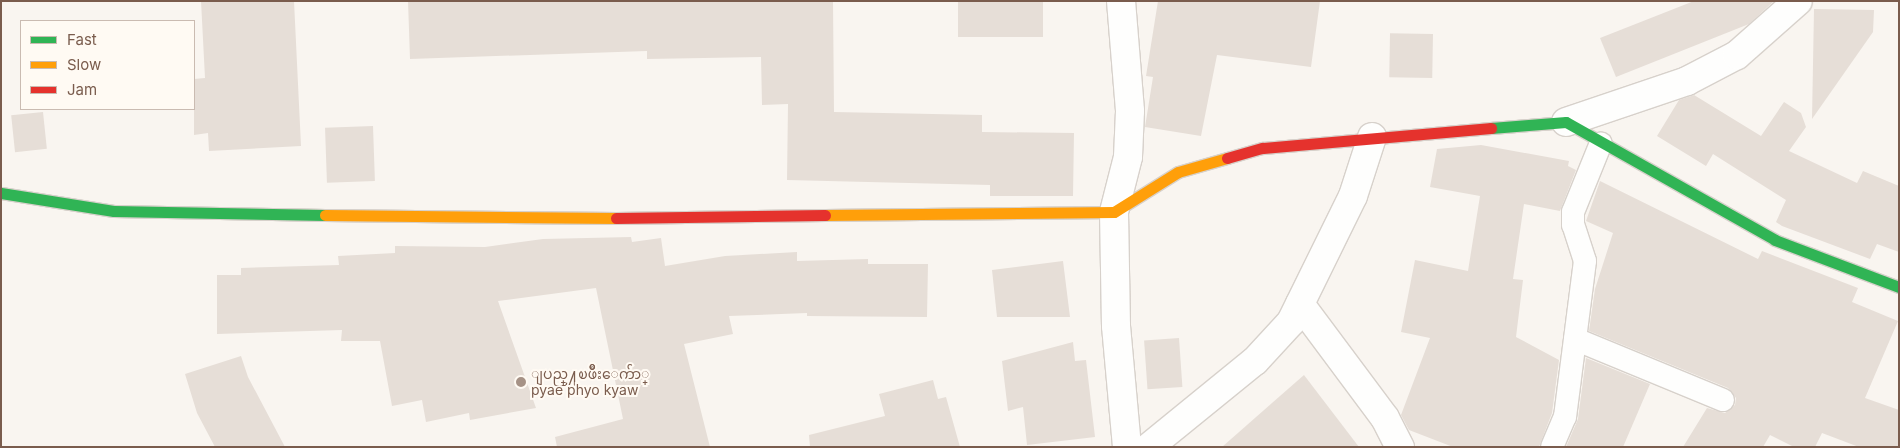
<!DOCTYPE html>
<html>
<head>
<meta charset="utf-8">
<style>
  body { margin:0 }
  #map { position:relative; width:1900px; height:448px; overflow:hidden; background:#f9f5f0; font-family:Inter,"Noto Sans Myanmar",sans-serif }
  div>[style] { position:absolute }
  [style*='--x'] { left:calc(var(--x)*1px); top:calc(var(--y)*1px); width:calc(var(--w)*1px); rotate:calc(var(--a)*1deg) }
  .building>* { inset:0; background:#e6ded7; transform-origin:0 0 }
  .roads { filter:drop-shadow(1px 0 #d7d1cb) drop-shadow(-1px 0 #d7d1cb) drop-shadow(0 1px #d7d1cb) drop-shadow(0 -1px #d7d1cb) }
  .lane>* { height:22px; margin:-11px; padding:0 11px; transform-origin:11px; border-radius:11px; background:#fefefd }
  .street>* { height:28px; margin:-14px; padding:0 14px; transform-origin:14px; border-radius:14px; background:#fefefd }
  .fast>* { height:11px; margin:-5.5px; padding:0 5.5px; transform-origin:5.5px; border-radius:5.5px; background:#30b455 }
  .slow>* { height:11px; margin:-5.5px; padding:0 5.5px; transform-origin:5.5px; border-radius:5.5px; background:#ff9f0a }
  .jam>* { height:11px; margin:-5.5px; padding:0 5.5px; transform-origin:5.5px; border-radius:5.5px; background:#e5322d }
  .dots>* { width:14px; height:14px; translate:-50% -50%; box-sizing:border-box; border:2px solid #fffaf3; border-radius:50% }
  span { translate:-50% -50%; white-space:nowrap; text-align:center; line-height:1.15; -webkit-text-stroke:4px #fffaf3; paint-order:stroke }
  .poi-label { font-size:14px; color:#7a5c4d }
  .left { translate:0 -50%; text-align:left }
  .frame { position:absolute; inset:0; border:2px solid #7a5c4d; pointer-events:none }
  .legend { position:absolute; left:20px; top:20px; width:175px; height:90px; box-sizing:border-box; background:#fffaf3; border:1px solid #cabbb1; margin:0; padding:6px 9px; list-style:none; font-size:15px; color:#7a5c4d }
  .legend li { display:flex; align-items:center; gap:10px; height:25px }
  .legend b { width:25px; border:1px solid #cabbb1 }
</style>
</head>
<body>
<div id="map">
  <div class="building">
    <div style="clip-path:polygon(201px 1px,294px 1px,301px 146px,209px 151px,208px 133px,194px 135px,194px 79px,205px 78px)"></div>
    <div style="clip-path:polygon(408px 1px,833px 1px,834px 112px,982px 115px,982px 132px,1074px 133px,1073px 196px,990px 196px,990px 185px,787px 180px,788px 104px,762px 105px,761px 57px,647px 59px,647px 51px,410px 59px)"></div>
    <div style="left:958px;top:1px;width:85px;height:36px"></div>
    <div style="clip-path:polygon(1158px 1px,1320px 1px,1311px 67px,1217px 55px,1201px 136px,1145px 127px,1153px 77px,1146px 76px)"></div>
    <div style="clip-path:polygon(1694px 1px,1774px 1px,1749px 24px,1616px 77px,1600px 38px)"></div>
    <div style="clip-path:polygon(1814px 9px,1874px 10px,1873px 32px,1812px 119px)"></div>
    <div style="left:1433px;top:34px;width:44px;height:43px;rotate:91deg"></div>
    <div style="clip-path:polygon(1694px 95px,1761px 136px,1784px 102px,1801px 113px,1806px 127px,1789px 151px,1857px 183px,1863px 171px,1899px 186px,1899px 252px,1877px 244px,1870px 259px,1782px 226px,1776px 222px,1786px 200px,1713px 154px,1706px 166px,1657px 136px,1679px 100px)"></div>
    <div style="left:43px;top:112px;width:37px;height:32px;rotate:84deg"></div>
    <div style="left:373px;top:126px;width:55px;height:48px;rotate:88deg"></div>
    <div style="clip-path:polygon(1481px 145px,1569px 161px,1568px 166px,1576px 170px,1560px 211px,1524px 204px,1513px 279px,1523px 280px,1516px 337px,1559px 360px,1552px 413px,1539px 447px,1453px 447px,1409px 430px,1401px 415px,1430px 338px,1401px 332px,1415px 260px,1468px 271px,1480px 196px,1430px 187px,1437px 149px)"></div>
    <div style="clip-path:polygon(1600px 181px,1758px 259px,1762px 251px,1858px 288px,1852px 302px,1898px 321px,1865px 398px,1899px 410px,1899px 447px,1859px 447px,1822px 433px,1815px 447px,1794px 447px,1770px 435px,1763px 447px,1683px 447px,1707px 408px,1725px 413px,1735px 405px,1736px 398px,1728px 388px,1589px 331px,1595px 289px,1613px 233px,1586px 221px)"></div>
    <div style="clip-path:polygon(631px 237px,632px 242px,661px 238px,665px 266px,725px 256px,797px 252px,797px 261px,868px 259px,868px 264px,928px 264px,927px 317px,807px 316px,807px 313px,729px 316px,733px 334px,684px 344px,710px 447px,557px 447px,555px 437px,623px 419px,596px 288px,498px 301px,536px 408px,470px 420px,469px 413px,426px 422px,422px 400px,392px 406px,380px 341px,341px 341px,342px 330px,217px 334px,217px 275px,241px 275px,241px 268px,339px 265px,338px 256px,395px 253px,395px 246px,485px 247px,543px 239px)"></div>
    <div style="clip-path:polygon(1063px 261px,1070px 317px,997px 317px,992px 270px)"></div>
    <div style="left:1179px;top:338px;width:49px;height:35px;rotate:86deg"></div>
    <div style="clip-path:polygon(1073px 342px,1075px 361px,1086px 360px,1095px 437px,1027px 445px,1023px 407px,1008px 411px,1002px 361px)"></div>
    <div style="clip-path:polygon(241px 356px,248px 377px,285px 447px,215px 447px,197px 413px,185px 374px)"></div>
    <div style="clip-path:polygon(1586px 358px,1650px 384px,1623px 447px,1566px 447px,1578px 419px)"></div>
    <div style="clip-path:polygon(1304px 375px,1359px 447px,1222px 447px)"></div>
    <div style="clip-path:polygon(933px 380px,938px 399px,946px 397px,960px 447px,810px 447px,809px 435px,885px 416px,879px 394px)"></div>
  </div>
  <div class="roads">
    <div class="lane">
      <div style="--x:1575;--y:339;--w:160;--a:22.4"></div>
      <div style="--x:1552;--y:447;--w:33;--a:-67"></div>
      <div style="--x:1565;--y:417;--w:157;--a:-82.7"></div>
      <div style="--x:1585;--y:261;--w:38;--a:-108"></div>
      <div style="--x:1573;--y:225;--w:13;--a:-90"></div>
      <div style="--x:1573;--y:212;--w:74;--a:-67.9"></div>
    </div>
    <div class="street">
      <div style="--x:1121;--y:1;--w:110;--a:85.3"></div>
      <div style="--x:1130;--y:111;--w:46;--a:92.5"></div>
      <div style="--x:1128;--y:157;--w:57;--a:104.3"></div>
      <div style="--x:1114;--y:212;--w:114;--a:89"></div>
      <div style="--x:1116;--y:326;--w:121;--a:84.8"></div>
      <div style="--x:1566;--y:122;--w:128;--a:-18.7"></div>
      <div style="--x:1687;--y:81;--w:56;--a:-27.5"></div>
      <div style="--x:1737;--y:55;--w:81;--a:-41.5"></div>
      <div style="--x:1300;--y:304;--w:142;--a:53.3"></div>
      <div style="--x:1385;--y:418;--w:33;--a:63"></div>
      <div style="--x:1149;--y:447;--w:136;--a:-39.1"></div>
      <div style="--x:1255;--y:361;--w:53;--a:-47.3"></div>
      <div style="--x:1291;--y:322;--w:140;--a:-63.8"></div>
      <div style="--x:1353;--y:196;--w:62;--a:-72.1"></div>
    </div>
    <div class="fast">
      <div style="--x:1491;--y:128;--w:75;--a:-4.6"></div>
      <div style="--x:1566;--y:122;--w:240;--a:29.4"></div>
      <div style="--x:1775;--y:240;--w:133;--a:20.8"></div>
      <div style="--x:1;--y:193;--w:114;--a:9.1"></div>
      <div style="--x:114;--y:211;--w:211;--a:1.1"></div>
    </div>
    <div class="slow">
      <div style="--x:325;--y:215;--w:291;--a:0.6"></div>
      <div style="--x:825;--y:215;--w:289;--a:-0.6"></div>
      <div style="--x:1114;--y:212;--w:75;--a:-32"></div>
      <div style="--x:1178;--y:172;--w:51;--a:-15.9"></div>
    </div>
    <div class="jam">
      <div style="--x:1227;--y:158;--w:37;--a:-16"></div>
      <div style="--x:1263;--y:148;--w:229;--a:-5"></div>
      <div style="--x:616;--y:218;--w:209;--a:-0.8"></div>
    </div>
  </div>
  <div class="dots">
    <div style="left:521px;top:382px;background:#a69286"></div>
  </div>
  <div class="poi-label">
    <span class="left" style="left:531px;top:382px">ျပည္႔ၿဖိဳးေက်ာ္<br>pyae phyo kyaw</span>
  </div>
  <div class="frame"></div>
  <ul class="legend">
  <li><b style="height:6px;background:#30b455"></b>Fast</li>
  <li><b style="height:6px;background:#ff9f0a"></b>Slow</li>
  <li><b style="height:6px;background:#e5322d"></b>Jam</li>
  </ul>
</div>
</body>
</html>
